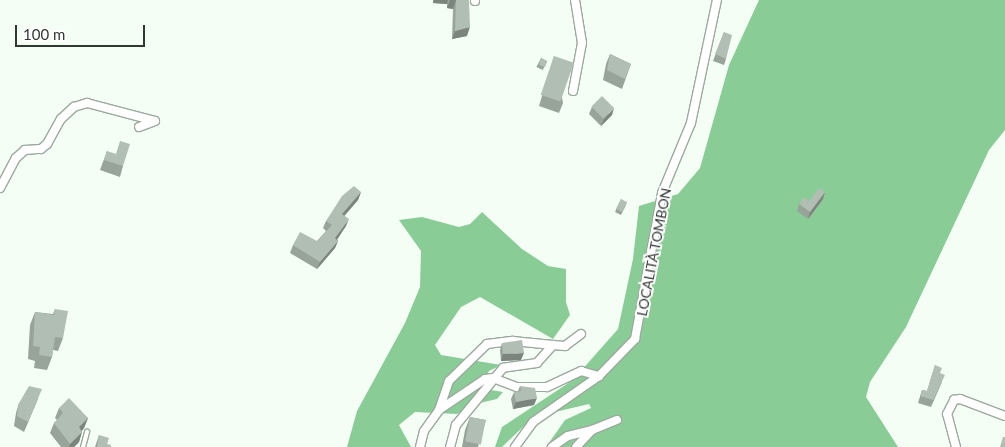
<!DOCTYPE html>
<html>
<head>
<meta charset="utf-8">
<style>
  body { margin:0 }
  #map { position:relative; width:1005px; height:447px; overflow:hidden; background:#f4fef5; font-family:Lato,sans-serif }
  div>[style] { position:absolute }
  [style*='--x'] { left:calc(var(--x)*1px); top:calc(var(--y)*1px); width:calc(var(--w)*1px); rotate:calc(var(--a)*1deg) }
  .forest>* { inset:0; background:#8acc96 }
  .roads { filter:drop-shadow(1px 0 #9ca99e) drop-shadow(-1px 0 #9ca99e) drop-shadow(0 1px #9ca99e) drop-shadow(0 -1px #9ca99e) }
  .lane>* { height:4px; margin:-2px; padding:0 2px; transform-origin:2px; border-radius:2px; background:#fff }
  .street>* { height:8px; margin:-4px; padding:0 4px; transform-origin:4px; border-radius:4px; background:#fff }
  .wall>* { inset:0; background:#98a39a; transform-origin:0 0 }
  .shaded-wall>* { inset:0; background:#7c857d }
  .building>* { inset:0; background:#b1beb3; transform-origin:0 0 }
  span { translate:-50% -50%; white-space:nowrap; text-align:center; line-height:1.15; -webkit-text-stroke:4px #fff; paint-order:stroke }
  .street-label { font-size:14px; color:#323733 }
  .scale { position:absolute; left:15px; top:25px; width:130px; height:22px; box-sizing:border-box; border:2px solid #323733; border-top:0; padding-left:6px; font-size:15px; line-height:18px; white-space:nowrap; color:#323733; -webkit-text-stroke:4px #fff; paint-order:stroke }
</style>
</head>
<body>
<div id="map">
  <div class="forest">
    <div style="clip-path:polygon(759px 0,1005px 0,1005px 130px,989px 150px,906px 327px,870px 382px,866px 397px,898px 447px,546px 447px,565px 420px,591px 408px,589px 404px,555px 412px,526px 424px,502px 447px,495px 447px,502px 427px,573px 380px,618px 329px,633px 259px,639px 206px,678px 194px,700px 168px,729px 65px)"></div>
    <div style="clip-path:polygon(482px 212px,522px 249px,548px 266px,566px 269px,566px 302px,570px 315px,553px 339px,480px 297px,461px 307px,435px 345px,441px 355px,501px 365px,489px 371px,479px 388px,503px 392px,497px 399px,471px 405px,457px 414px,415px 412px,399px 425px,411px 447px,347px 447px,357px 411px,405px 323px,420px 287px,421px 251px,399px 220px,422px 217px,459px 227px,470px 224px)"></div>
  </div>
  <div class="roads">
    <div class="lane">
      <div style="--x:83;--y:447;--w:16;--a:-75"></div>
    </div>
    <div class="street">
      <div style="--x:475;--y:0;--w:1;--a:90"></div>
      <div style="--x:573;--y:91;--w:49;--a:-79.4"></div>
      <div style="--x:582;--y:43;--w:44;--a:-99.2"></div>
      <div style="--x:0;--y:188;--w:34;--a:-62"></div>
      <div style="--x:16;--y:158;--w:12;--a:-42"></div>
      <div style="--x:25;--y:150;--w:16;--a:-4"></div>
      <div style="--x:41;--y:149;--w:8;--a:-40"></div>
      <div style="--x:47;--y:144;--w:29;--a:-61"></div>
      <div style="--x:61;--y:119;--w:18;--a:-43"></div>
      <div style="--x:74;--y:107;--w:14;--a:-17"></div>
      <div style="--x:87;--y:103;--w:70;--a:14.8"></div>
      <div style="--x:155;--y:121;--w:17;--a:159"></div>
      <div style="--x:553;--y:345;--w:12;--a:5"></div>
      <div style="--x:565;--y:346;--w:20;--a:-37"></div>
      <div style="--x:439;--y:410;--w:31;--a:-71"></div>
      <div style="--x:449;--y:381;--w:53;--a:-44.2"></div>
      <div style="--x:487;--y:344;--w:26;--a:-7"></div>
      <div style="--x:513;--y:341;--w:40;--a:5.7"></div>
      <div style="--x:553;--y:345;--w:24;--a:132"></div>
      <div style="--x:537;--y:363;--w:34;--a:172"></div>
      <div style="--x:503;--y:368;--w:74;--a:129.5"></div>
      <div style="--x:456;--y:425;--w:23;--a:105"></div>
      <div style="--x:592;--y:430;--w:27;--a:-22"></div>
      <div style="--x:420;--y:447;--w:16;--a:-76"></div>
      <div style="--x:424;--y:431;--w:26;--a:-54"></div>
      <div style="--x:439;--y:410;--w:55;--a:-34"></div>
      <div style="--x:485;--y:379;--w:8;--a:-7"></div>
      <div style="--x:493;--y:378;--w:26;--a:21"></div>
      <div style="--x:517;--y:387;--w:30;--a:0"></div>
      <div style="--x:547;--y:387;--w:38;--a:-25"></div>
      <div style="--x:581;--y:371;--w:19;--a:16"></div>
      <div style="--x:515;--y:447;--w:31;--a:-54"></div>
      <div style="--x:533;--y:422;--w:80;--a:-34.9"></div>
      <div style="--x:599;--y:376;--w:52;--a:-45.8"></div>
      <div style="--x:635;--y:339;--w:148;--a:-79.5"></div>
      <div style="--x:662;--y:193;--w:76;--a:-67.5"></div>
      <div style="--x:691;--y:123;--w:126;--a:-78.1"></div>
      <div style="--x:552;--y:447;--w:19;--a:-35"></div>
      <div style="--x:568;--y:436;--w:25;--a:-14"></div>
      <div style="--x:592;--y:430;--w:23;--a:133"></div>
      <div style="--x:956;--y:447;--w:34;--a:-105"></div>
      <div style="--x:947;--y:414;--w:16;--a:-63"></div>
      <div style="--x:954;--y:400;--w:6;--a:-9"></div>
      <div style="--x:960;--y:399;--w:48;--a:20.7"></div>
    </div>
  </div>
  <div class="wall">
    <div style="clip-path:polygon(433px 0,469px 0,467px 36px,452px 39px,453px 9px,447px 8px,447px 4px,433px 3px)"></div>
    <div style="clip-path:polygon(724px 32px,726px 59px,724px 65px,713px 61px)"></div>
    <div style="clip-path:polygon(610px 54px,631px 64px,622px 89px,603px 80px,606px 64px)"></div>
    <div style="clip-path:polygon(554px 56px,563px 103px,559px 113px,539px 106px)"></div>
    <div style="left:541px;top:58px;width:7px;height:10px;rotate:27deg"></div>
    <div style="clip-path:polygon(592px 107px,612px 115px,601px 126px,589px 114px)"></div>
    <div style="clip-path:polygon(107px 151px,123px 166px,120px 177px,100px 170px)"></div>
    <div style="clip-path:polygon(361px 192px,358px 200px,344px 216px,346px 226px,337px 239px,338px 241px,335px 248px,317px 269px,290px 253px,293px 245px,317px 241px,326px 231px,323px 228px,326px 221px)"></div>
    <div style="clip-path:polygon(621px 199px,626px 205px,621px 215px,615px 212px)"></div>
    <div style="clip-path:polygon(823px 199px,808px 219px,797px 211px,799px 204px,809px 201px)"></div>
    <div style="clip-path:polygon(55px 309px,63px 338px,58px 351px,53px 350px,52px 357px,47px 370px,34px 368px,35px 361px,28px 359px,30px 325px,35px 312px,53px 314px)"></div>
    <div style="clip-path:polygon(502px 343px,521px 360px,501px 361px,500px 350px)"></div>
    <div style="clip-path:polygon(935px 365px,940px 374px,942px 382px,931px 407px,918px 403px,922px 390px,927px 391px)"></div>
    <div style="clip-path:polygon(520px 386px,534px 405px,513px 409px,511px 399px,514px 392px,518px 391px)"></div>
    <div style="clip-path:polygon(38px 399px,24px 432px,14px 426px,16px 413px,19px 403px)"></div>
    <div style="clip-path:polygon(59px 408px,88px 418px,84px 428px,82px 431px,79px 442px,74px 447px,61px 447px,50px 433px,54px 423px,57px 420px,55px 418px)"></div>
    <div style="clip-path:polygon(470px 417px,486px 420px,478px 447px,462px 447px,465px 430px)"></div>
    <div style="clip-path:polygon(99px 435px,107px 444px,111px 447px,95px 447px)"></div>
  </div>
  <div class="shaded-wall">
    <div style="clip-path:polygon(434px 0,448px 0,447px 4px,433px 3px)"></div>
    <div style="clip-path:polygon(450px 0,456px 0,453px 9px,447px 8px)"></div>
    <div style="clip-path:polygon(470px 27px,467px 36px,452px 39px,455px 31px)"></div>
    <div style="clip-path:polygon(614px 108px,612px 115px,601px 126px,604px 119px)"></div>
    <div style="clip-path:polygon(361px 192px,358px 200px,339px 222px,342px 214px)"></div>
    <div style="clip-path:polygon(825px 192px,823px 199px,808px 219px,810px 212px)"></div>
    <div style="clip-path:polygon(349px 219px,346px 226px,333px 246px,335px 238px)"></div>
    <div style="clip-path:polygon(338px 241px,335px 248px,317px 269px,320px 262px)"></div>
    <div style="clip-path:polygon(524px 353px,521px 360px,501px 361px,503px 354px)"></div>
    <div style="clip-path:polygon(537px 398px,534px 405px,513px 409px,516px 402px)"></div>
    <div style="clip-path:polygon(88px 418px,84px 428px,75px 438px,79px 427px)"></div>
    <div style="clip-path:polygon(82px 432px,79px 442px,74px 447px,69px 447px,70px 444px)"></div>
  </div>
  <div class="building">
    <div style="clip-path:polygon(455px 0,469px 0,470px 27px,455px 31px,456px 0)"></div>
    <div style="clip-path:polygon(724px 32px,732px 35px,726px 59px,715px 54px)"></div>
    <div style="clip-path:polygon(610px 54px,631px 64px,625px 79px,607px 70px)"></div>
    <div style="left:554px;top:56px;width:21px;height:41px;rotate:19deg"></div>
    <div style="clip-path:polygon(541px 58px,547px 61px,545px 67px,539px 65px)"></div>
    <div style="left:602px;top:96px;width:17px;height:15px;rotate:45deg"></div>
    <div style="clip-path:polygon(120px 141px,130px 144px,123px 166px,104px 160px,107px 151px,116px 154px)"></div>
    <div style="clip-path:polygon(354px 186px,361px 192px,342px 214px,349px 219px,335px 238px,338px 241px,320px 262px,293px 245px,300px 232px,317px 241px,332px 225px,326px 221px,342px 196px)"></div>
    <div style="clip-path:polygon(819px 188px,825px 192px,810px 212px,799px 204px,804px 197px,809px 201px)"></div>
    <div style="left:621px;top:199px;width:7px;height:11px;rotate:27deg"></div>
    <div style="clip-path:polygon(55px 309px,68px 311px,63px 338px,55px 337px,52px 357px,39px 355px,40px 347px,33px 346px,35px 312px,54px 315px)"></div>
    <div style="clip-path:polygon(522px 340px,524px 353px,503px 354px,502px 343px)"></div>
    <div style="clip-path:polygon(935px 365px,942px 368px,940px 373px,945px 375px,933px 400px,920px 396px,922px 390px,927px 391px)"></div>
    <div style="clip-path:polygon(29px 386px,42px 389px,28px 422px,17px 416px,19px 403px)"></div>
    <div style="clip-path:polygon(520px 386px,535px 388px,537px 398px,516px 402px,514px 392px,521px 391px)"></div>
    <div style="clip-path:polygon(69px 398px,88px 418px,79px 427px,82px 432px,70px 444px,54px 423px,63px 413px,59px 408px)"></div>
    <div style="left:470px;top:417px;width:16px;height:25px;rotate:11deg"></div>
    <div style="clip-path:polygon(99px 435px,109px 438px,107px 444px,111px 445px,111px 447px,97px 447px)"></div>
    <div style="clip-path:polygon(1003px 437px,1005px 437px,1005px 447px,1000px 447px)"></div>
  </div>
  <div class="street-label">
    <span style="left:654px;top:252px;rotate:-79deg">LOCALITÀ TOMBON</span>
  </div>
  <div class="scale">100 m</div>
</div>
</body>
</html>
